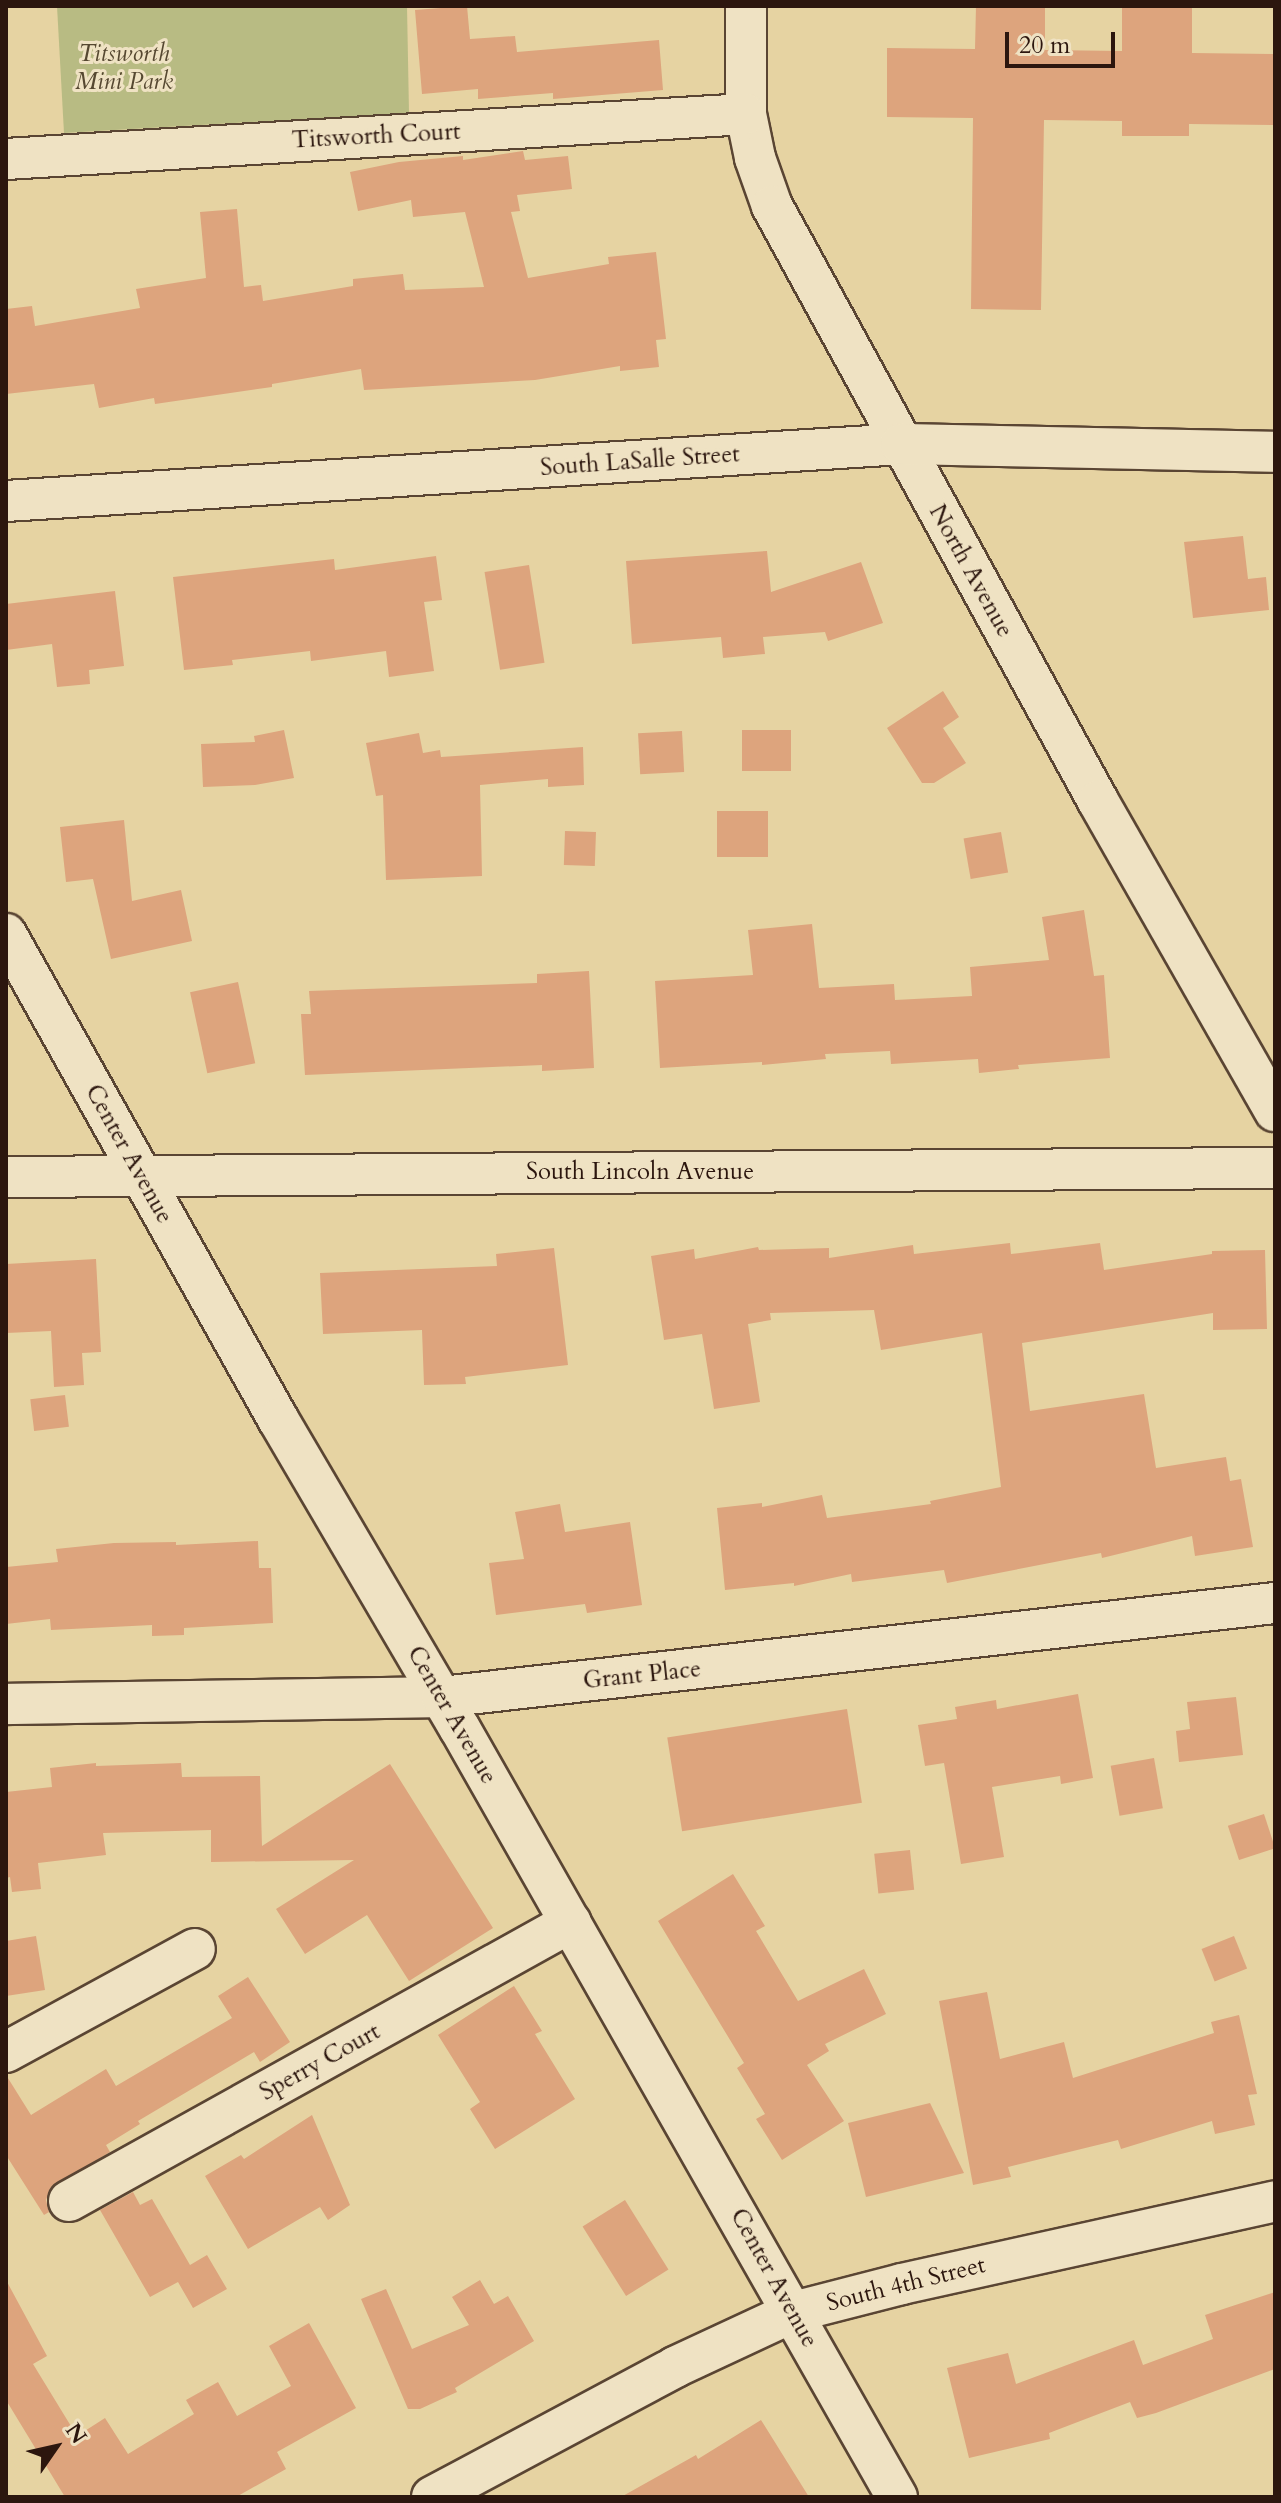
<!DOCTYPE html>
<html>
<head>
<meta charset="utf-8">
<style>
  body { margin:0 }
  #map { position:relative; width:1281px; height:2503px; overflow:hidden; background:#e6d3a2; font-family:Cardo,serif }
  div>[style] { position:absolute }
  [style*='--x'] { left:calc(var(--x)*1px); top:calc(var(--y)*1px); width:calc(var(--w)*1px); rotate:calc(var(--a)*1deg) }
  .green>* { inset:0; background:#b8bb83 }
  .building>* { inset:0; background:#dda47d; transform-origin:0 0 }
  .roads { filter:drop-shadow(2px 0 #5a4533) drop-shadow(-2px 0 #5a4533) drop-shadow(0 2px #5a4533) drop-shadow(0 -2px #5a4533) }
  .minor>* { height:40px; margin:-20px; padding:0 20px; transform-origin:20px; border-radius:20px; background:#efe2c3 }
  span { translate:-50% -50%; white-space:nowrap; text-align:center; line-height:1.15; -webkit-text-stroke:6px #efe2c3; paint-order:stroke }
  .park-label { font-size:24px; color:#564831; font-style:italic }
  .street-label { font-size:24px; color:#2c160e }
  .frame { position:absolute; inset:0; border:8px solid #2c160e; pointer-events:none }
  .north { position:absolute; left:16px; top:2407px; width:80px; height:80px; -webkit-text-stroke:6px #efe2c3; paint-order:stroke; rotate:56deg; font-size:22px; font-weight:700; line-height:32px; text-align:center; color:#2c160e }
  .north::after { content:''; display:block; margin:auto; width:28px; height:36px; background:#2c160e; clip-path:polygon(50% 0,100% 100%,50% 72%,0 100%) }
  .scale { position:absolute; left:1005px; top:32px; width:110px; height:36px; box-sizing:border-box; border:4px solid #2c160e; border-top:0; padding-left:10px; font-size:24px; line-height:28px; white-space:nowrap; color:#2c160e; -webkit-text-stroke:6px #efe2c3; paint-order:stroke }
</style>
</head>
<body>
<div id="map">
  <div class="green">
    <div style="clip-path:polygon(57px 6px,407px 6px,409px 113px,64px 133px)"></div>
  </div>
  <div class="building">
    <div style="clip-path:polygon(467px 6px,470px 39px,515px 36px,517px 52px,659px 40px,663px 90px,553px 99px,553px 93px,478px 99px,478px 89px,422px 94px,415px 10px)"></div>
    <div style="clip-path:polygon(976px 6px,1045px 6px,1045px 50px,1122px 51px,1122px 6px,1192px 6px,1192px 53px,1275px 54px,1275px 125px,1189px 124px,1189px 136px,1122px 136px,1122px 121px,1044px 120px,1041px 310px,971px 309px,973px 118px,887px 117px,887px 48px,975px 49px)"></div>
    <div style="clip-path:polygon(523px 151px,525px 160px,568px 156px,572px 189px,517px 195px,520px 211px,511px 212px,528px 278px,609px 264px,608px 257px,656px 252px,666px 339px,656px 340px,659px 367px,620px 371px,620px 366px,535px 380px,364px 390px,361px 369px,272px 384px,272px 387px,155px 404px,154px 398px,99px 408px,94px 384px,6px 394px,6px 309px,32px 306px,35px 326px,140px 308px,136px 289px,206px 278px,200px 212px,237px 209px,244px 287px,261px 285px,263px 301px,353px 286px,353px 279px,403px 274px,405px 290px,484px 287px,465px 212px,413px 217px,411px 200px,358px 211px,350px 172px,399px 162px,463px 156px,463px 160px)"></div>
    <div style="clip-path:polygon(1243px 536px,1248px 579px,1266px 577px,1269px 610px,1193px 618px,1184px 542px)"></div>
    <div style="clip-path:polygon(767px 551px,771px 592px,861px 562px,883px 623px,828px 641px,825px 632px,763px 637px,765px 654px,723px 658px,721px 637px,632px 644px,626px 561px)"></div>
    <div style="clip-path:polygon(436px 556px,442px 600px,424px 602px,434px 671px,389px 677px,386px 651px,311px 661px,310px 651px,232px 660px,233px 665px,184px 670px,173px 577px,334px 559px,335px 570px)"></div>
    <div style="left:529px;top:565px;width:99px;height:45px;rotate:81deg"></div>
    <div style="clip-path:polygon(115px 591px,124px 666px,89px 670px,90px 684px,57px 687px,52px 644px,6px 650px,6px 604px)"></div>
    <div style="clip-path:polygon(943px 691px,959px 717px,943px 728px,966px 763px,934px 783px,922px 783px,887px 728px)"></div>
    <div style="clip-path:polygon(284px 730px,294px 778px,255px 785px,203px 787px,201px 744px,255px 742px,254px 736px)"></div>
    <div style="left:742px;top:730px;width:49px;height:41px"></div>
    <div style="left:682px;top:731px;width:41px;height:44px;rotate:87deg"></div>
    <div style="clip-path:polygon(419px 733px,423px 753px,440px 750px,441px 757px,583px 747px,584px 785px,548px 787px,548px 779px,480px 785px,482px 876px,386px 880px,383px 795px,376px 796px,366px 743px)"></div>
    <div style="left:717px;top:811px;width:51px;height:46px"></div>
    <div style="clip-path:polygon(124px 820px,132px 901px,181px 890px,192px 941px,111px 959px,93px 879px,66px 882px,60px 827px)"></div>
    <div style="left:565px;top:831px;width:31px;height:34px;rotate:2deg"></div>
    <div style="left:1001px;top:832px;width:41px;height:38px;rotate:80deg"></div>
    <div style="clip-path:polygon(1084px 910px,1094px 976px,1104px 975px,1110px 1058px,1018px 1065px,1019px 1069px,979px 1073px,978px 1059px,891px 1064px,890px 1051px,825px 1054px,826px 1059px,762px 1065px,762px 1062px,660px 1068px,655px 981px,753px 975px,748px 930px,812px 924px,819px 988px,894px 984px,895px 1000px,972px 996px,970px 967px,1049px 960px,1042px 917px)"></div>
    <div style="clip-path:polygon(589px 971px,594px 1068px,542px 1071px,542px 1065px,305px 1075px,301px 1014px,311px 1014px,309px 991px,537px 983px,537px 974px)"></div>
    <div style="left:238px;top:982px;width:83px;height:49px;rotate:78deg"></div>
    <div style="clip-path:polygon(1010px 1243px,1011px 1254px,1100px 1243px,1104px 1270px,1212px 1254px,1212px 1251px,1265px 1250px,1267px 1329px,1213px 1330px,1213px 1313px,1022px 1343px,1030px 1411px,1144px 1394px,1156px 1468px,1226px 1457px,1230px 1481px,1241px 1479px,1253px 1547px,1195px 1556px,1192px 1536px,1102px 1558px,1101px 1553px,947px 1583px,944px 1570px,852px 1582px,851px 1574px,794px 1586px,794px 1583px,725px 1590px,717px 1508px,762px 1503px,762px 1507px,822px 1495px,827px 1518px,931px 1504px,930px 1501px,1001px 1487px,982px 1333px,881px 1350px,874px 1310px,770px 1313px,771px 1320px,748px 1324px,760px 1402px,714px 1409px,702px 1334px,664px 1340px,651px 1256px,694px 1249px,695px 1259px,758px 1247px,759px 1250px,829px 1248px,829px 1258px,913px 1245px,914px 1254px)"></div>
    <div style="clip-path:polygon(554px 1248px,568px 1365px,465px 1377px,466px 1384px,424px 1385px,422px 1330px,323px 1334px,320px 1273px,497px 1266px,496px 1254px)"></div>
    <div style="clip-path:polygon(96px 1259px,101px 1352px,82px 1353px,84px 1385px,54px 1387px,51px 1331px,6px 1333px,6px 1264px)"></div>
    <div style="left:65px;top:1395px;width:32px;height:35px;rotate:83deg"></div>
    <div style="clip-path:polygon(560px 1504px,565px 1532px,630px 1522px,642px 1605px,587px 1613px,585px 1604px,496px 1615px,489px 1563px,524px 1559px,515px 1512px)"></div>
    <div style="clip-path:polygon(258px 1541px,259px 1568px,271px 1568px,273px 1623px,184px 1628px,184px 1635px,152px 1636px,152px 1625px,51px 1630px,50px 1619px,6px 1624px,6px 1567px,58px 1562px,56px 1549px,114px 1543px,176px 1542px,176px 1545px)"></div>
    <div style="clip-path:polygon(1078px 1694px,1093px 1778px,1061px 1784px,1060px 1776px,992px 1787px,1004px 1857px,961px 1864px,944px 1763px,925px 1766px,918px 1725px,957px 1719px,955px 1707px,996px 1700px,997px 1709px)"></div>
    <div style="clip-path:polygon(1236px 1697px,1243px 1755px,1179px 1762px,1176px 1731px,1190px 1729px,1187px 1702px)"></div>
    <div style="left:847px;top:1709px;width:95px;height:182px;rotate:81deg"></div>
    <div style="left:1154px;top:1758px;width:51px;height:44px;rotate:80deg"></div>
    <div style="clip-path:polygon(96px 1763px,96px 1766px,181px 1763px,182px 1777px,260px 1776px,262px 1846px,390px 1764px,493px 1928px,409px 1981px,367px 1915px,305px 1954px,276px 1909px,354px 1860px,211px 1862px,211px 1830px,103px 1833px,106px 1855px,38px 1863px,41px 1889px,12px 1892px,10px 1877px,6px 1878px,6px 1792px,52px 1787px,50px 1768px)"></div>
    <div style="left:1264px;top:1814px;width:36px;height:38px;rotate:72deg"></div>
    <div style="left:910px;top:1850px;width:40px;height:36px;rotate:84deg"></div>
    <div style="clip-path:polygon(733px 1874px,765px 1926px,756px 1931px,798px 2001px,864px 1969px,886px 2014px,825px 2044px,829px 2051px,807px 2065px,844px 2121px,782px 2160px,756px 2119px,765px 2114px,737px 2068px,744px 2063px,658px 1921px)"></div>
    <div style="clip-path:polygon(36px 1936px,45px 1990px,6px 1996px,6px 1941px)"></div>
    <div style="left:1234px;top:1936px;width:35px;height:35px;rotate:68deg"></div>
    <div style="clip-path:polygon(248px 1977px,290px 2042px,260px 2062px,254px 2052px,138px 2121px,140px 2124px,106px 2145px,110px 2152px,50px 2189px,46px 2200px,49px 2212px,44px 2215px,6px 2155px,6px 2075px,31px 2115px,106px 2069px,116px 2086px,232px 2018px,218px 1996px)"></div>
    <div style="clip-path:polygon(514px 1986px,542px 2031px,535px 2034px,575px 2099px,495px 2149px,470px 2109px,480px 2102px,438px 2035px)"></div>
    <div style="clip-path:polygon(987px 1992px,1000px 2059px,1064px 2042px,1073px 2078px,1214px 2033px,1211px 2022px,1239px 2015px,1257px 2094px,1248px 2095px,1255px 2125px,1215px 2134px,1212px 2121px,1121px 2149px,1118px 2140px,1008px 2167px,1011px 2177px,973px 2185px,939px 2001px)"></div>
    <div style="clip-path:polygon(930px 2103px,964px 2173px,866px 2197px,848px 2123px)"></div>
    <div style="clip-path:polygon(312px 2115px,350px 2205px,328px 2220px,320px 2207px,248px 2249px,205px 2176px,241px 2155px,244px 2159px)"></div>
    <div style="clip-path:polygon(133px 2192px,140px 2205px,152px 2199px,190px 2265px,207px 2255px,227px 2289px,193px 2308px,178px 2282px,150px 2297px,100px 2210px)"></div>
    <div style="left:625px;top:2200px;width:82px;height:50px;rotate:58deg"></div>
    <div style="clip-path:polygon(6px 2280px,47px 2356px,33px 2364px,77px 2436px,105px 2418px,128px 2454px,194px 2414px,186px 2400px,218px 2382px,237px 2416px,291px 2386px,269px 2346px,309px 2323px,356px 2408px,277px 2452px,286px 2469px,236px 2497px,65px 2497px,6px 2400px)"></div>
    <div style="clip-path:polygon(480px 2280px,494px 2304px,508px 2296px,534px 2341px,455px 2388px,457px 2392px,420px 2409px,408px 2409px,361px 2299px,386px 2289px,412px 2349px,469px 2325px,452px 2297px)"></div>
    <div style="clip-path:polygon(1275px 2292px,1275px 2369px,1156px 2413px,1137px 2418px,1130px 2402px,1049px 2433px,1050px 2439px,969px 2458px,947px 2368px,1008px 2353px,1016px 2384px,1134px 2340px,1143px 2365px,1213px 2339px,1205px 2315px)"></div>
    <div style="clip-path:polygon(761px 2420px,809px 2497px,621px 2497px,696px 2455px,698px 2459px)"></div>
  </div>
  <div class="roads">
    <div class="minor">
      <div style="--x:746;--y:6;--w:108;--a:90"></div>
      <div style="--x:746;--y:114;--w:45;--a:78.4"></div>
      <div style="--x:755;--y:158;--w:51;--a:70.5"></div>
      <div style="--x:772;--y:206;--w:678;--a:61.28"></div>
      <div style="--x:1098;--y:801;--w:357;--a:60.3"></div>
      <div style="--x:6;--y:159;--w:741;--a:-3.48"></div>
      <div style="--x:6;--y:501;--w:897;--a:-3.64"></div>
      <div style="--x:901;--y:444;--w:374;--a:1.2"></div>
      <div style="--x:6;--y:934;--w:556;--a:60.72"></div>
      <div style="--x:278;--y:1419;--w:357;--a:59.6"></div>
      <div style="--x:459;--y:1727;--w:886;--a:60.37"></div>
      <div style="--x:6;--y:1177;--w:1269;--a:-0.41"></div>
      <div style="--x:6;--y:1704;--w:436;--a:-0.9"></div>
      <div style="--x:442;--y:1697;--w:838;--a:-6.44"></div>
      <div style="--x:6;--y:2052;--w:215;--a:-28.6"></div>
      <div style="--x:69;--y:2201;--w:574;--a:-29.06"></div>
      <div style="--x:432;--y:2497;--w:276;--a:-28.1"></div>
      <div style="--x:675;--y:2367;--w:130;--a:-25"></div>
      <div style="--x:793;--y:2312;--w:113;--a:-14.4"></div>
      <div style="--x:902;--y:2284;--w:382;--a:-12.5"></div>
    </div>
  </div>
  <div class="park-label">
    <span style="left:124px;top:68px">Titsworth<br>Mini Park</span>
  </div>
  <div class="street-label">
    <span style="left:376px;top:136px;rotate:-3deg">Titsworth Court</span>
    <span style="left:640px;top:461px;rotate:-4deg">South LaSalle Street</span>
    <span style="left:971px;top:571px;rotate:61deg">North Avenue</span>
    <span style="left:129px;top:1154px;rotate:61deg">Center Avenue</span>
    <span style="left:640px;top:1172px">South Lincoln Avenue</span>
    <span style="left:642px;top:1675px;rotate:-6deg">Grant Place</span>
    <span style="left:452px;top:1715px;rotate:60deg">Center Avenue</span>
    <span style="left:320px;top:2062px;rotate:-29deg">Sperry Court</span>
    <span style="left:774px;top:2278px;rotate:61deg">Center Avenue</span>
    <span style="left:906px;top:2284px;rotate:-14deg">South 4th Street</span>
  </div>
  <div class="frame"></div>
  <div class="north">N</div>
  <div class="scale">20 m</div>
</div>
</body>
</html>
